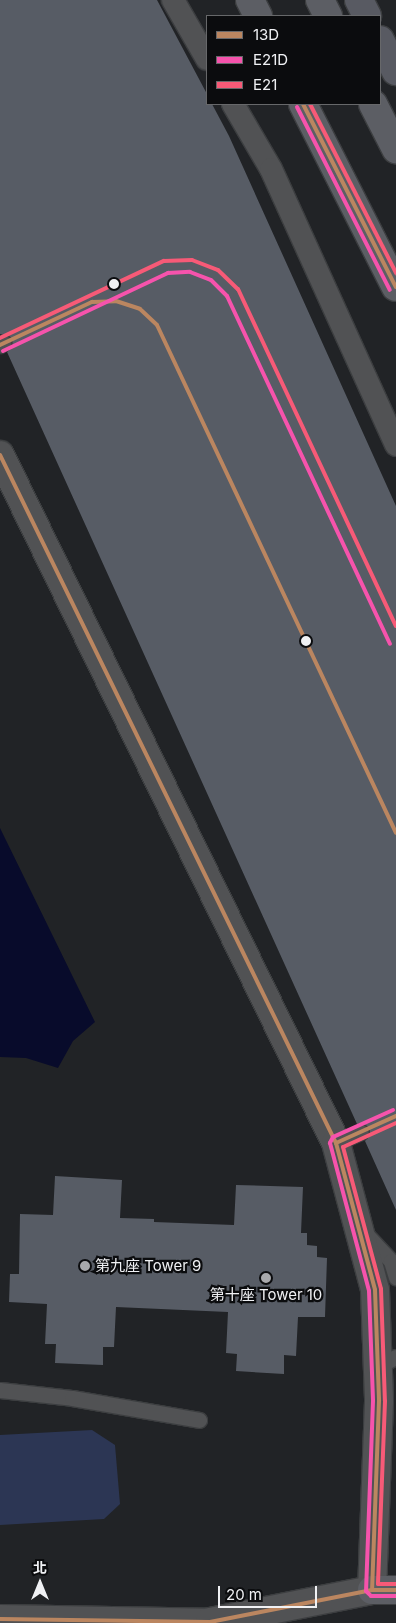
<!DOCTYPE html>
<html>
<head>
<meta charset="utf-8">
<style>
  body { margin:0 }
  #map { position:relative; width:396px; height:1623px; overflow:hidden; background:#212326; font-family:Inter,"Noto Sans TC",sans-serif }
  div>[style] { position:absolute }
  [style*='--x'] { left:calc(var(--x)*1px); top:calc(var(--y)*1px); width:calc(var(--w)*1px); rotate:calc(var(--a)*1deg) }
  .green>* { inset:0; background:#2c3654 }
  .water>* { inset:0; background:#080b2b }
  .building>* { inset:0; background:#575c65 }
  .roads { filter:drop-shadow(1px 0 #3c3e40) drop-shadow(-1px 0 #3c3e40) drop-shadow(0 1px #3c3e40) drop-shadow(0 -1px #3c3e40) }
  .service>* { height:15px; margin:-7.5px; padding:0 7.5px; transform-origin:7.5px; border-radius:7.5px; background:#515254 }
  .pedestrian>* { height:22px; margin:-11px; padding:0 11px; transform-origin:11px; border-radius:11px; background:#515254 }
  .minor>* { height:28px; margin:-14px; padding:0 14px; transform-origin:14px; border-radius:14px; background:#515254 }
  .secondary>* { height:28px; margin:-14px; padding:0 14px; transform-origin:14px; border-radius:14px; background:#515254 }
  .trunk>* { height:28px; margin:-14px; padding:0 14px; transform-origin:14px; border-radius:14px; background:#5c5e64 }
  .motorway>* { height:28px; margin:-14px; padding:0 14px; transform-origin:14px; border-radius:14px; background:#585a62 }
  .bus-1>* { height:4px; margin:-2px; padding:0 2px; transform-origin:2px; border-radius:2px; background:#bb8660 }
  .bus-2>* { height:4px; margin:-2px; padding:0 2px; transform-origin:2px; border-radius:2px; background:#f653ac }
  .bus-3>* { height:4px; margin:-2px; padding:0 2px; transform-origin:2px; border-radius:2px; background:#f75a77 }
  .dots>* { width:14px; height:14px; translate:-50% -50%; box-sizing:border-box; border:2px solid #0b0c0e; border-radius:50% }
  span { translate:-50% -50%; white-space:nowrap; text-align:center; line-height:1.15; -webkit-text-stroke:4.5px #0b0c0e; paint-order:stroke }
  .poi-label { font-size:15px; color:#f0f1f4 }
  .left { translate:0 -50%; text-align:left }
  .legend { position:absolute; left:206px; top:15px; width:175px; height:90px; box-sizing:border-box; background:#0b0c0e; border:1px solid #67686a; margin:0; padding:6px 9px; list-style:none; font-size:15px; color:#f0f1f4 }
  .legend li { display:flex; align-items:center; gap:10px; height:25px }
  .legend b { width:25px; border:1px solid #67686a }
  .north { position:absolute; left:15px; top:1558px; width:50px; height:50px; -webkit-text-stroke:4px #0b0c0e; paint-order:stroke; rotate:0deg; font-size:14px; font-weight:700; line-height:20px; text-align:center; color:#f0f1f4 }
  .north::after { content:''; display:block; margin:auto; width:18px; height:22px; background:#f0f1f4; clip-path:polygon(50% 0,100% 100%,50% 72%,0 100%) }
  .scale { position:absolute; left:218px; top:1586px; width:99px; height:22px; box-sizing:border-box; border:2px solid #f0f1f4; border-top:0; padding-left:6px; font-size:15px; line-height:18px; white-space:nowrap; color:#f0f1f4; -webkit-text-stroke:4px #0b0c0e; paint-order:stroke }
</style>
</head>
<body>
<div id="map">
  <div class="green">
    <div style="clip-path:polygon(92px 1430px,115px 1445px,120px 1504px,104px 1519px,0 1525px,0 1435px)"></div>
  </div>
  <div class="water">
    <div style="clip-path:polygon(0 828px,95px 1022px,73px 1041px,58px 1068px,26px 1058px,0 1057px)"></div>
  </div>
  <div class="building">
    <div style="clip-path:polygon(0 0,157px 0,207px 94px,207px 104px,212px 104px,229px 136px,396px 506px,396px 1210px,365px 1141px,370px 1134px,369px 1128px,362px 1123px,357px 1124px,7px 352px,12px 347px,11px 338px,0 334px)"></div>
    <div style="clip-path:polygon(55px 1176px,122px 1180px,120px 1218px,154px 1219px,154px 1222px,234px 1225px,236px 1185px,303px 1187px,301px 1233px,307px 1233px,307px 1245px,317px 1246px,317px 1257px,327px 1258px,325px 1317px,298px 1317px,296px 1356px,284px 1355px,284px 1374px,236px 1371px,237px 1354px,226px 1353px,228px 1312px,116px 1307px,114px 1347px,103px 1347px,103px 1365px,55px 1363px,56px 1344px,45px 1344px,47px 1304px,9px 1302px,10px 1274px,19px 1274px,20px 1214px,53px 1215px)"></div>
  </div>
  <div class="roads">
    <div class="service">
      <div style="--x:0;--y:345;--w:4;--a:-34"></div>
      <div style="--x:336;--y:1143;--w:27;--a:-24"></div>
      <div style="--x:365;--y:1233;--w:38;--a:47"></div>
      <div style="--x:391;--y:1261;--w:17;--a:73"></div>
      <div style="--x:378;--y:1366;--w:20;--a:-27"></div>
      <div style="--x:0;--y:1390;--w:72;--a:6.3"></div>
      <div style="--x:72;--y:1398;--w:129;--a:9.8"></div>
    </div>
    <div class="pedestrian">
      <div style="--x:173;--y:0;--w:68;--a:60"></div>
      <div style="--x:233;--y:104;--w:75;--a:59.7"></div>
      <div style="--x:271;--y:169;--w:303;--a:65.6"></div>
    </div>
    <div class="minor">
      <div style="--x:0;--y:455;--w:766;--a:63.97"></div>
      <div style="--x:336;--y:1143;--w:152;--a:75.1"></div>
      <div style="--x:375;--y:1290;--w:111;--a:87.9"></div>
      <div style="--x:379;--y:1401;--w:189;--a:92.1"></div>
    </div>
    <div class="secondary">
      <div style="--x:0;--y:1619;--w:225;--a:1"></div>
      <div style="--x:210;--y:1622;--w:165;--a:-11.2"></div>
    </div>
    <div class="trunk">
      <div style="--x:250;--y:0;--w:18;--a:63"></div>
      <div style="--x:320;--y:0;--w:18;--a:63"></div>
      <div style="--x:303;--y:104;--w:205;--a:63.1"></div>
      <div style="--x:373;--y:104;--w:51;--a:62.9"></div>
      <div style="--x:372;--y:1590;--w:24;--a:0"></div>
    </div>
    <div class="motorway">
      <div style="--x:359;--y:0;--w:18;--a:63"></div>
      <div style="--x:380;--y:40;--w:35;--a:63"></div>
    </div>
  </div>
  <div class="bus-1">
    <div style="--x:303;--y:104;--w:205;--a:63.1"></div>
    <div style="--x:0;--y:345;--w:102;--a:-25.1"></div>
    <div style="--x:92;--y:302;--w:24;--a:-2"></div>
    <div style="--x:116;--y:301;--w:25;--a:18"></div>
    <div style="--x:140;--y:309;--w:23;--a:43"></div>
    <div style="--x:157;--y:325;--w:561;--a:64.8"></div>
    <div style="--x:0;--y:455;--w:766;--a:63.97"></div>
    <div style="--x:336;--y:1143;--w:152;--a:75.1"></div>
    <div style="--x:375;--y:1290;--w:111;--a:87.9"></div>
    <div style="--x:379;--y:1401;--w:189;--a:92.1"></div>
    <div style="--x:336;--y:1143;--w:66;--a:-24.2"></div>
    <div style="--x:0;--y:1619;--w:210;--a:0.8"></div>
    <div style="--x:210;--y:1622;--w:165;--a:-11.2"></div>
    <div style="--x:372;--y:1590;--w:24;--a:0"></div>
  </div>
  <div class="bus-2">
    <div style="--x:297;--y:107;--w:205;--a:63.1"></div>
    <div style="--x:3;--y:351;--w:183;--a:-25.3"></div>
    <div style="--x:168;--y:273;--w:22;--a:-3"></div>
    <div style="--x:190;--y:272;--w:22;--a:21"></div>
    <div style="--x:211;--y:280;--w:23;--a:45"></div>
    <div style="--x:227;--y:296;--w:384;--a:64.9"></div>
    <div style="--x:393;--y:1110;--w:66;--a:155.8"></div>
    <div style="--x:333;--y:1137;--w:7;--a:117"></div>
    <div style="--x:330;--y:1143;--w:153;--a:75.2"></div>
    <div style="--x:369;--y:1291;--w:110;--a:87.9"></div>
    <div style="--x:373;--y:1401;--w:190;--a:92.1"></div>
    <div style="--x:366;--y:1591;--w:7;--a:45"></div>
    <div style="--x:371;--y:1596;--w:25;--a:0"></div>
  </div>
  <div class="bus-3">
    <div style="--x:310;--y:104;--w:190;--a:63"></div>
    <div style="--x:0;--y:338;--w:181;--a:-25.2"></div>
    <div style="--x:164;--y:261;--w:28;--a:-2"></div>
    <div style="--x:192;--y:260;--w:28;--a:21"></div>
    <div style="--x:218;--y:270;--w:28;--a:44"></div>
    <div style="--x:238;--y:289;--w:372;--a:64.9"></div>
    <div style="--x:396;--y:1123;--w:58;--a:155.6"></div>
    <div style="--x:343;--y:1147;--w:147;--a:75"></div>
    <div style="--x:381;--y:1289;--w:112;--a:88"></div>
    <div style="--x:385;--y:1401;--w:183;--a:92.2"></div>
    <div style="--x:378;--y:1584;--w:18;--a:0"></div>
  </div>
  <div class="dots">
    <div style="left:114px;top:284px;background:#f0f1f4"></div>
    <div style="left:306px;top:641px;background:#f0f1f4"></div>
    <div style="left:85px;top:1266px;background:#a8a9ac"></div>
    <div style="left:266px;top:1278px;background:#a8a9ac"></div>
  </div>
  <div class="poi-label">
    <span class="left" style="left:95px;top:1266px">第九座 Tower 9</span>
    <span style="left:266px;top:1295px">第十座 Tower 10</span>
  </div>
  <ul class="legend">
  <li><b style="height:6px;background:#bb8660"></b>13D</li>
  <li><b style="height:6px;background:#f653ac"></b>E21D</li>
  <li><b style="height:6px;background:#f75a77"></b>E21</li>
  </ul>
  <div class="north">北</div>
  <div class="scale">20 m</div>
</div>
</body>
</html>
